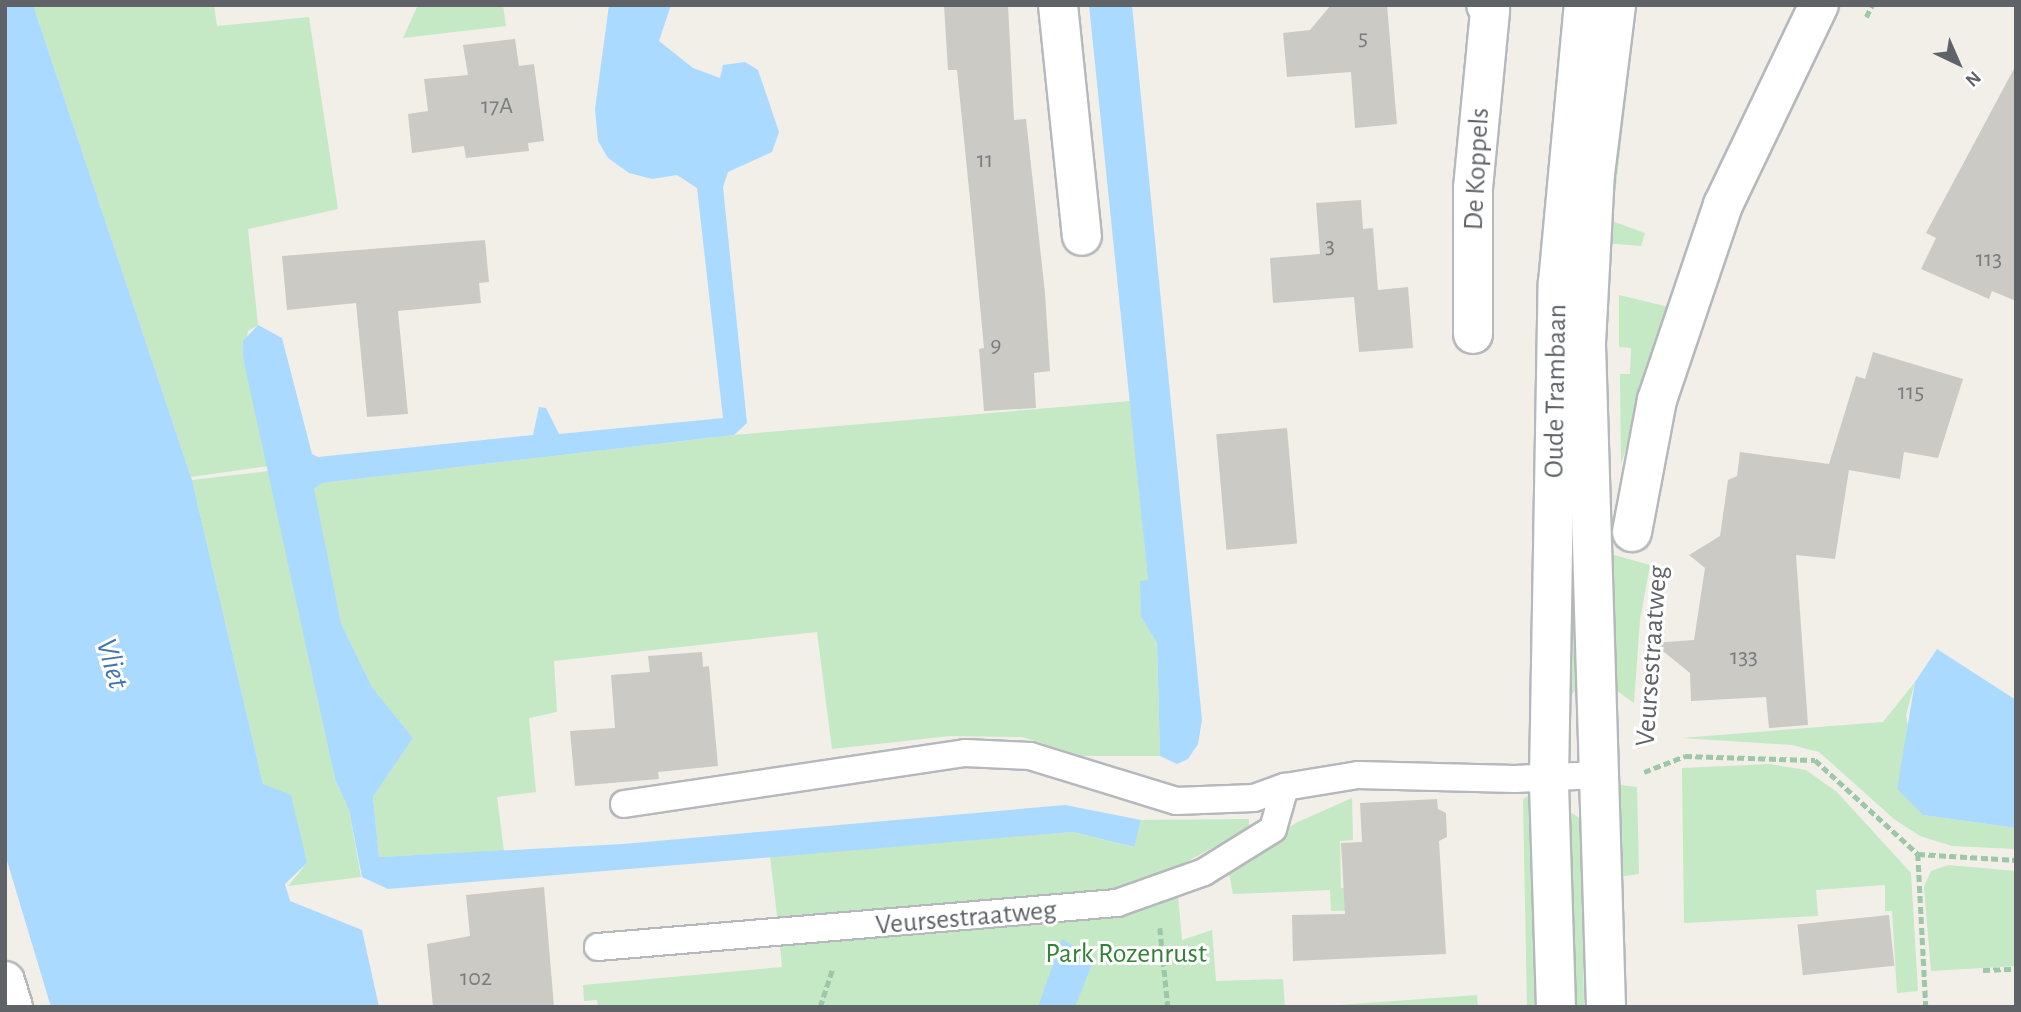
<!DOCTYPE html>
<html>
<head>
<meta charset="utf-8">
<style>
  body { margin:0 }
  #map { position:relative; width:2021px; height:1012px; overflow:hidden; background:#f1efe8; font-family:"Alegreya Sans",sans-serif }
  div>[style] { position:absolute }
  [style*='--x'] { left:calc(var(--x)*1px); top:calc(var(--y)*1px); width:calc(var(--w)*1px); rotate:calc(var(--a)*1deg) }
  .green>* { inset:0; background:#c5e8c5 }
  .water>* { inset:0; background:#aadaff }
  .building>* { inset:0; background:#cccac5; transform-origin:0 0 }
  .path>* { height:4.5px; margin-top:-2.25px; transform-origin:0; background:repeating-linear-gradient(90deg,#9cc7a9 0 7px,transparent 0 10.5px) }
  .roads { filter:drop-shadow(2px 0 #b5b8bc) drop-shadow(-2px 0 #b5b8bc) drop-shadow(0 2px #b5b8bc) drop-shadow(0 -2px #b5b8bc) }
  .service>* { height:26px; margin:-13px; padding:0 13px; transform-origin:13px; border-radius:13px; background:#fff }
  .minor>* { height:38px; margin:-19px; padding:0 19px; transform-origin:19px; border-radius:19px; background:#fff }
  .tertiary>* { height:38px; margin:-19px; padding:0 19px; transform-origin:19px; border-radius:19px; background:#fff }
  span { translate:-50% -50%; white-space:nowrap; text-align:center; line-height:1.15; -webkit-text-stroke:6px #fff; paint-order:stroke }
  .number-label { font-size:24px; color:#7a7d7f }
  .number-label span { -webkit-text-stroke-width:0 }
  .street-label { font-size:28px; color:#5f6368 }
  .park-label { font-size:28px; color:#348238 }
  .water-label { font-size:30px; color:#4174aa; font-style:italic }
  .frame { position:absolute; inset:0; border:7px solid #5f6368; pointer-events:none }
  .north { position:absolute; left:1923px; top:28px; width:70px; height:70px; -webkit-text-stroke:5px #fff; paint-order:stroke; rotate:136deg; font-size:19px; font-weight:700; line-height:28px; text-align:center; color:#5f6368 }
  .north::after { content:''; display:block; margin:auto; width:24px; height:32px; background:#5f6368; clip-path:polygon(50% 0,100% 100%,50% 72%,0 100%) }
</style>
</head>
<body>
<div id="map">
  <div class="green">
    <div style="clip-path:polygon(33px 5px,214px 5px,217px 26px,309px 17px,338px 209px,248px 229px,258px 325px,248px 331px,243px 358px,269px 466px,191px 477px)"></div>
    <div style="clip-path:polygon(418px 5px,503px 5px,506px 26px,403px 38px)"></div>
    <div style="clip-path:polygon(1627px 5px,1637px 5px,1612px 221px,1645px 233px,1641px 246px,1604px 243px)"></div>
    <div style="clip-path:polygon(1619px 295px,1669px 307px,1621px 464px,1620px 374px,1630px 374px,1631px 348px,1619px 347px)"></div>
    <div style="clip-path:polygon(1574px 300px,1577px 688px,1569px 698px)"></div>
    <div style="clip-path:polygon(1131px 401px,1148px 580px,1141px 617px,1157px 643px,1160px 756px,1083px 756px,1022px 737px,950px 736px,832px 749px,817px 632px,554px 661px,557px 712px,529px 718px,536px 792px,497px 797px,504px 851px,379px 857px,373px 797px,413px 738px,372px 687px,341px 623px,315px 500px,314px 489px,321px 483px,734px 435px)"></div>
    <div style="clip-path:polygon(269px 471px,335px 779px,349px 810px,361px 877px,288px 886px,307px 863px,263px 784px,192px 480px)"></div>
    <div style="clip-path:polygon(1603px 552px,1650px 565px,1640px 620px,1634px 703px,1605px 682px)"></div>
    <div style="clip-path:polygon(1915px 682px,1906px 715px,1923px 815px,2016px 828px,2016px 849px,1952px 846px,1920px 836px,1894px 819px,1819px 752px,1792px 745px,1681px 738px,1883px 722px)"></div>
    <div style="clip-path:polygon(1769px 764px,1806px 770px,1837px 792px,1911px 873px,1918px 991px,1897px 993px,1892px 911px,1885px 911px,1885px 885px,1816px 890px,1818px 916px,1684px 923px,1682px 768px)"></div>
    <div style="clip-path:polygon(1613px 784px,1637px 787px,1639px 874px,1610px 878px)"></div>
    <div style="clip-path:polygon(1528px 796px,1535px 800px,1541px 1007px,1527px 1007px,1523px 799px)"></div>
    <div style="clip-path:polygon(1352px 798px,1353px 840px,1340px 841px,1341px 888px,1359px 887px,1376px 910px,1331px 911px,1330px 890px,1233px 894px,1227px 863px,1298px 822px)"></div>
    <div style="clip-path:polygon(1572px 813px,1581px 819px,1584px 1007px,1568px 1007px,1565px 821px)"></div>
    <div style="clip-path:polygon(1249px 819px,1249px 828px,1164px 874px,1122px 890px,778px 924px,770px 856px,1073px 832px,1133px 847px,1141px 820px)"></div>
    <div style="clip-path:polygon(1948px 865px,2016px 871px,2016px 966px,1931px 971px,1924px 887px,1931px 871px)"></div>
    <div style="clip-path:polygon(1178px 896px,1182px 940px,1212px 930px,1216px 981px,1283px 979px,1285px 1007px,598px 1007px,597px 1000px,584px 1001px,583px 985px,782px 967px,780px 945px,823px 941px,834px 924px)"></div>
    <div style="clip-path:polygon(1477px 995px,1478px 1007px,1312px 1007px)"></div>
  </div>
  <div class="water">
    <div style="clip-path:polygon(5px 5px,33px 5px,192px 480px,263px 784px,291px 795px,307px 863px,285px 884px,290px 901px,362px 930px,379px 1007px,51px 1007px,5px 854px)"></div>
    <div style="clip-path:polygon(609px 5px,671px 5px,659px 41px,693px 68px,720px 78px,723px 65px,745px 62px,758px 70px,779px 132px,772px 152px,728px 172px,723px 187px,747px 423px,734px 435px,322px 483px,314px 489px,341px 623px,372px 687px,413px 738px,373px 797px,379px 857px,623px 844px,1065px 805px,1141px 820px,1134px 847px,1073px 832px,388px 889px,362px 877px,349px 810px,335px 779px,243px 358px,243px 341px,258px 325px,282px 338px,312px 454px,318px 457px,533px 435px,539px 407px,546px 408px,559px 434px,723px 418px,697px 188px,677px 175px,652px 179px,629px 173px,608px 158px,598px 141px,595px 109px)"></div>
    <div style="clip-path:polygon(1089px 5px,1132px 5px,1202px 720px,1198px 744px,1188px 759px,1177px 764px,1160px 756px,1157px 643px,1141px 617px,1140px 581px,1148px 580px)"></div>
    <div style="clip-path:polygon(1937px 649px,2016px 700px,2016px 828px,1923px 815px,1897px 789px,1915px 682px)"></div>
    <div style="clip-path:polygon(1062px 939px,1094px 959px,1075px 1007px,1038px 1007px)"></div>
  </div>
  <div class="building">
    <div style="clip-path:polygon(944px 5px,1008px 5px,1014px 120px,1026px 119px,1045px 293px,1050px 371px,1034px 373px,1036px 408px,984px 411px,979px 349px,984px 348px,970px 199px,957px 70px,948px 70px)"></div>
    <div style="clip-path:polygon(1331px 5px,1387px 5px,1397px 124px,1355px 128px,1351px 72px,1287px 77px,1283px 33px,1310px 30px)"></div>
    <div style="clip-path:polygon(515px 39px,519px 66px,534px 64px,544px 141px,528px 143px,529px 151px,466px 158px,464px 146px,412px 153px,408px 114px,428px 111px,424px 79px,468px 75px,463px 45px)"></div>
    <div style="clip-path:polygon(2016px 65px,2016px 301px,1992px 291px,1989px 299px,1921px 269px,1936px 238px,1926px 233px)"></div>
    <div style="clip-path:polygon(1361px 200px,1363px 229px,1373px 228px,1378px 290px,1408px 287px,1413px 348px,1359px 352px,1354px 297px,1273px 303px,1270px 258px,1320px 254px,1316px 203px)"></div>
    <div style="clip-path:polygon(485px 240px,489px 282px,479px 283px,481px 303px,398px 311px,408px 414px,367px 417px,356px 303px,287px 310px,282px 256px)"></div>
    <div style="clip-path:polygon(1873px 352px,1963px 379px,1938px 458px,1904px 452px,1900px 479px,1849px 470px,1835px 559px,1796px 555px,1808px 725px,1769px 728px,1766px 697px,1691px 701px,1690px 673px,1653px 643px,1694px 640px,1705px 568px,1689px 555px,1720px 536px,1728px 480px,1737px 476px,1740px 452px,1829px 464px,1856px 376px,1865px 379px)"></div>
    <div style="left:1287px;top:428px;width:116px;height:71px;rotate:85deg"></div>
    <div style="clip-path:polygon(702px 652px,703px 667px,709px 666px,718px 766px,658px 772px,659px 779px,575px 786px,570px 731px,615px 728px,611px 675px,650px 672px,648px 656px)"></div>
    <div style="clip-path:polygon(1437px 799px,1438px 809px,1446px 813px,1447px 837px,1439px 841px,1446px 954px,1293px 961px,1292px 915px,1345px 914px,1341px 843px,1362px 842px,1360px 803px)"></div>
    <div style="clip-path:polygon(544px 887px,554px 1007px,433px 1007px,427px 944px,470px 936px,466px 895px)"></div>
    <div style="left:1889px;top:915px;width:51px;height:92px;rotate:84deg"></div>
  </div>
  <div class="path">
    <div style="--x:1866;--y:17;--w:13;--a:-63"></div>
    <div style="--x:1647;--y:703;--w:130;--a:-86"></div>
    <div style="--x:1644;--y:772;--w:44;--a:-21.3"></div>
    <div style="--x:1685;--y:756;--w:130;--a:1.8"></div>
    <div style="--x:1815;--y:760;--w:139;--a:42.4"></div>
    <div style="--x:1918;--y:854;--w:98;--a:3.5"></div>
    <div style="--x:1918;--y:854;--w:153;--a:87"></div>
    <div style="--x:1160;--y:928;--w:79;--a:84.2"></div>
    <div style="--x:1983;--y:970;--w:33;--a:-2"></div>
    <div style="--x:820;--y:1007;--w:40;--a:-72"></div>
  </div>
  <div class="roads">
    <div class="service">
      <div style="--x:624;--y:804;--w:345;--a:-8.5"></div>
      <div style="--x:965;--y:753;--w:65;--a:2.6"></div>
      <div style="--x:1030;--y:756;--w:153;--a:17.1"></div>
      <div style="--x:1176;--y:801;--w:78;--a:-2.2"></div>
      <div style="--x:1254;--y:798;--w:33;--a:-20"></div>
      <div style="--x:1285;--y:787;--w:74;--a:-9.3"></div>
      <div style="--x:1358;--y:775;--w:157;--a:1.5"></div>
      <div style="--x:1515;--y:779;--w:82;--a:-2.8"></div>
      <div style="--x:598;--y:947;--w:521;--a:-4.85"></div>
      <div style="--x:1117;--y:903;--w:92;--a:-19.6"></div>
      <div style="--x:1204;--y:872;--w:81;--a:-31.9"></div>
      <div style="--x:1273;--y:829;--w:44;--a:-74.1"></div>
    </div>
    <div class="minor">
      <div style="--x:1058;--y:5;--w:232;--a:84.1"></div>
      <div style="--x:1473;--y:334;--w:146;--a:-90"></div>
      <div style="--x:1473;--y:188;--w:179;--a:-84.5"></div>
      <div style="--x:1490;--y:10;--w:6;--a:-129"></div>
      <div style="--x:1632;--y:532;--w:134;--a:-79.3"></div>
      <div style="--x:1657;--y:400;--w:206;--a:-71.3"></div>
      <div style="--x:1723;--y:205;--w:222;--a:-64.4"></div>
      <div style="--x:5;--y:981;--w:27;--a:73"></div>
    </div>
    <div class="tertiary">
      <div style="--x:1556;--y:1007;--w:229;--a:-91.8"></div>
      <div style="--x:1549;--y:778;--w:495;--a:-89"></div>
      <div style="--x:1558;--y:283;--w:279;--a:-84.7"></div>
      <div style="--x:1606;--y:1007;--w:664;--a:-91.73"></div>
      <div style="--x:1586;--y:343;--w:169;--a:-87"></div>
      <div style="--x:1595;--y:174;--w:170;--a:-82.9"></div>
    </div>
  </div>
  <div class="number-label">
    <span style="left:1363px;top:39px">5</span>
    <span style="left:497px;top:107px">17A</span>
    <span style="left:985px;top:161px">11</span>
    <span style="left:1330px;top:247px">3</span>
    <span style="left:1989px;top:260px">113</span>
    <span style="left:996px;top:346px">9</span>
    <span style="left:1911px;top:393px">115</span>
    <span style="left:1744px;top:658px">133</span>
    <span style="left:476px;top:979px">102</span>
  </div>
  <div class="street-label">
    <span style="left:1477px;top:169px;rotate:-87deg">De Koppels</span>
    <span style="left:1556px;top:391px;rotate:-89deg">Oude Trambaan</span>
    <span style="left:1652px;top:656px;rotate:-86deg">Veursestraatweg</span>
    <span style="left:966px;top:918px;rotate:-5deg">Veursestraatweg</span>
  </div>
  <div class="park-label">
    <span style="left:1126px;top:954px">Park Rozenrust</span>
  </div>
  <div class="water-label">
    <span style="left:112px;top:664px;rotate:74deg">Vliet</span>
  </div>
  <div class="frame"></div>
  <div class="north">N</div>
</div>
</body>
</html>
